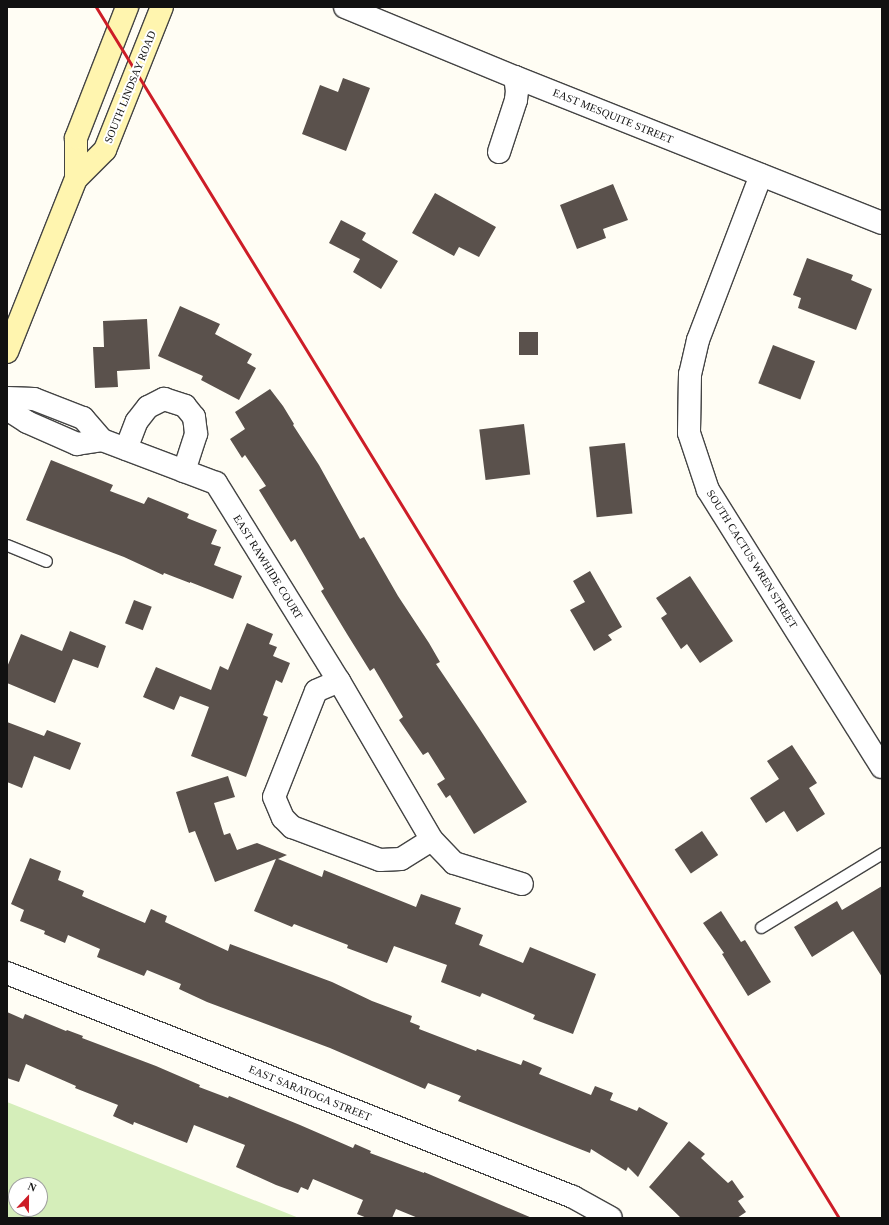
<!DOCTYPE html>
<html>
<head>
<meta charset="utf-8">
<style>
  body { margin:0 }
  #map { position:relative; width:889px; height:1225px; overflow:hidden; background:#fffdf4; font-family:"Times New Roman",serif }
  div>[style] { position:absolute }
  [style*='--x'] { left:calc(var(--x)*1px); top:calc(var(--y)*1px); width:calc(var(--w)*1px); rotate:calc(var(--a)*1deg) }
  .green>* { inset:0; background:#d5eeba }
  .building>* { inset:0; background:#5a514c; transform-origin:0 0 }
  .roads { filter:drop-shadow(1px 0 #444) drop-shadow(-1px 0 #444) drop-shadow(0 1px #444) drop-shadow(0 -1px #444) }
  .service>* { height:11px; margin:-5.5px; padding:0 5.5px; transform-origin:5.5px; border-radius:5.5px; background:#fff }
  .minor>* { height:22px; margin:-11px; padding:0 11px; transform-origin:11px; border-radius:11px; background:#fff }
  .secondary>* { height:22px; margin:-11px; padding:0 11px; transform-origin:11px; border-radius:11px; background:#fff5af }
  .rail>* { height:3px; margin:-1.5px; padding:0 1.5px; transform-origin:1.5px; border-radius:1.5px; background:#cd1d27 }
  span { translate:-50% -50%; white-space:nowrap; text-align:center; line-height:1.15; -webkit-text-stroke:4px #fff; paint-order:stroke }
  .street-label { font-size:11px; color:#111 }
  .frame { position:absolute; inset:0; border:8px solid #111; pointer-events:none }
  .north { position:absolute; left:8px; top:1177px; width:40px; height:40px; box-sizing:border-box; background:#fff; border:1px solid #a0a0a0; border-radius:50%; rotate:22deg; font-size:11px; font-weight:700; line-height:16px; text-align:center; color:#111 }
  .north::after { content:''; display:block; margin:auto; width:14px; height:18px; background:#cd1d27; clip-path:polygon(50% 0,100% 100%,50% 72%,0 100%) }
</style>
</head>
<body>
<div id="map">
  <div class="green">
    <div style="clip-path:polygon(evenodd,7px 1102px,299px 1218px,7px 1218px,7px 1102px,16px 1185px,40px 1185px,40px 1209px,16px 1209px,16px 1185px)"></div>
  </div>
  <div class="building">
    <div style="clip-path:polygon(343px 78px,370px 88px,346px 151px,302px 134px,320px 85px,338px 92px)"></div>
    <div style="clip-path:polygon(613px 184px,628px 220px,603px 229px,606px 238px,577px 249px,560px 205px)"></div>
    <div style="clip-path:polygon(435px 193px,496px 227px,479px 257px,459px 247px,454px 256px,412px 233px)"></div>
    <div style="clip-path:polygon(341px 220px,366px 233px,362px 240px,398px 261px,381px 289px,353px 272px,360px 259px,329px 243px)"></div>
    <div style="clip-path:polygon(807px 258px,853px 275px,851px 280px,872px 289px,856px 330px,798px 308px,801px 298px,793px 295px)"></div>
    <div style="clip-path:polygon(180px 306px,220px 324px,215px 334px,252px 354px,247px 363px,256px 368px,239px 400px,201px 380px,203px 376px,158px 356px)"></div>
    <div style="clip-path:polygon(147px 319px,150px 369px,117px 371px,118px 387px,95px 388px,93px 347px,104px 347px,103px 321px)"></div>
    <div style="left:538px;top:332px;width:23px;height:19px;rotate:90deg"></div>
    <div style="left:773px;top:345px;width:45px;height:41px;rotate:21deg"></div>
    <div style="clip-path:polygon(270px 389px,283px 406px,294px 424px,293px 425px,319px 465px,360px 539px,364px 537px,398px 596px,429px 643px,440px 662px,436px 664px,479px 728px,527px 802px,474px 834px,450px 795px,446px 798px,437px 784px,445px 779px,428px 752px,423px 755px,399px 720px,403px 717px,374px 668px,370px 671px,347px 634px,321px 591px,324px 589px,295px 539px,291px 542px,259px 490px,266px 486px,245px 455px,242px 458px,230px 439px,245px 429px,235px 412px)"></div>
    <div style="left:524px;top:424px;width:51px;height:45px;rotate:83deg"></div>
    <div style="left:625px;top:443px;width:71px;height:36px;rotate:84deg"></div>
    <div style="clip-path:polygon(51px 460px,113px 485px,110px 491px,144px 504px,148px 497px,189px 514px,187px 518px,217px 530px,211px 544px,221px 547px,214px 565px,242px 576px,233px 599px,190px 582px,190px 583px,164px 573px,163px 575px,124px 557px,26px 520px)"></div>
    <div style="clip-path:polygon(590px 571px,622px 627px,608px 635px,612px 640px,594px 651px,570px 610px,585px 602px,573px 581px)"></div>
    <div style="clip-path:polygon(690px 576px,733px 641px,700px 663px,687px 644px,681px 649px,661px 618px,667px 614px,656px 598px)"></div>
    <div style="left:134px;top:600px;width:19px;height:25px;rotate:21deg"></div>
    <div style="clip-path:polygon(247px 623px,273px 634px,269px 644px,277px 647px,273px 656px,290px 663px,282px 683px,276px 680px,263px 715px,268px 717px,246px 777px,191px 756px,209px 707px,180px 696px,174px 710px,143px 697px,156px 667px,211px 690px,220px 666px,228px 670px)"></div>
    <div style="clip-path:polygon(70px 631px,106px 646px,98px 668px,73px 659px,55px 703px,7px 683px,7px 667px,21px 634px,62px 651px)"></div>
    <div style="clip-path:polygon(7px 722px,44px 736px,47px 730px,81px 743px,70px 770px,34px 756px,22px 788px,7px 782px)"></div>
    <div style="clip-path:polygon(792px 745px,817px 783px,809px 788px,825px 814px,797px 832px,784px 811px,766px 823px,750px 798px,779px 779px,767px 761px)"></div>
    <div style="clip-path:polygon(228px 776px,235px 797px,214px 803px,224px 835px,230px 833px,237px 850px,257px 843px,287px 855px,278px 859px,322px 877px,324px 870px,416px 907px,421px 894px,461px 908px,455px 924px,483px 935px,479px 945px,523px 963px,530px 947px,596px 974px,573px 1034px,533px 1019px,535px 1015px,482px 993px,480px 997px,441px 982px,447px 965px,394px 946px,387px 963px,347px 948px,348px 945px,294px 924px,292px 927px,254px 911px,276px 859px,215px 882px,195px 831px,189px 833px,176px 792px)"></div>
    <div style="left:702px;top:831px;width:29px;height:33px;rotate:56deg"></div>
    <div style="clip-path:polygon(30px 858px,61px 871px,58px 880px,84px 891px,82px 896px,145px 923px,151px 909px,167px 916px,165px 922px,228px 951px,230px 944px,332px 982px,372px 1001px,412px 1016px,410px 1022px,420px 1026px,419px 1029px,476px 1051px,477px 1049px,521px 1065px,523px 1060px,542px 1068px,539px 1074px,591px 1095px,595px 1086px,613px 1093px,610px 1100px,637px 1111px,639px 1107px,668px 1123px,638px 1177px,628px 1167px,626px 1171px,591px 1149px,590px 1153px,458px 1101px,461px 1096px,428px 1083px,425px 1089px,330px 1048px,207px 1002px,179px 989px,181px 984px,147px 970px,144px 976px,97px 957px,100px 949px,68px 935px,65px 943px,44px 934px,45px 931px,20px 921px,24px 910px,11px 904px)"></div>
    <div style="clip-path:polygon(882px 886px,882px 977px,853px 931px,812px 957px,794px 927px,837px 901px,842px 910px)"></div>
    <div style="clip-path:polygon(721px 911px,741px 942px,745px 940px,771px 982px,748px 996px,722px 954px,724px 953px,703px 923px)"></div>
    <div style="clip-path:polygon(7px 1012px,23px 1019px,25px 1014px,66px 1031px,67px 1030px,83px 1036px,82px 1038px,156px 1066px,200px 1085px,199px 1087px,228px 1098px,229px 1096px,300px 1125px,353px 1148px,355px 1144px,371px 1151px,370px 1153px,424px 1173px,424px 1172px,532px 1218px,418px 1218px,396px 1209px,392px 1218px,367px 1218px,357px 1214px,363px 1200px,313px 1179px,308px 1190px,301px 1187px,298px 1193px,276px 1185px,236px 1167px,245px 1145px,194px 1125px,187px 1143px,134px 1122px,133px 1125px,113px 1116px,118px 1105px,75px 1088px,76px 1086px,26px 1064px,19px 1082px,7px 1078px)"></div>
    <div style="clip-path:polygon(689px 1141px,705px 1154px,701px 1158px,728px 1183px,732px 1180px,744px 1197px,738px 1201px,746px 1212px,737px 1218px,681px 1218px,649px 1187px)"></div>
  </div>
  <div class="roads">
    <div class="service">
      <div style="--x:7;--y:545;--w:42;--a:22.3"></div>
      <div style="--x:761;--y:927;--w:142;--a:-31.4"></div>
    </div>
    <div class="minor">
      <div style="--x:345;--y:7;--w:184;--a:22.4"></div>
      <div style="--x:515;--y:77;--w:395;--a:21.7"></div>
      <div style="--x:499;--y:152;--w:55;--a:-71.9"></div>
      <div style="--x:516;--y:100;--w:9;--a:-84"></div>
      <div style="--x:517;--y:91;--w:14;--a:-98"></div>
      <div style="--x:761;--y:175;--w:177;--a:110.9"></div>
      <div style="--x:698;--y:340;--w:35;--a:103"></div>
      <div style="--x:690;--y:374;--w:59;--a:91"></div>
      <div style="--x:689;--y:433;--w:60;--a:71.6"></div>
      <div style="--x:708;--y:490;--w:327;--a:57.9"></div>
      <div style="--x:7;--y:398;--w:27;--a:2"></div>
      <div style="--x:34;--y:399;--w:53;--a:21.2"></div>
      <div style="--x:83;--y:418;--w:29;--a:49"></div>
      <div style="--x:7;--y:409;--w:24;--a:33"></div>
      <div style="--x:27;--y:422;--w:55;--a:23.7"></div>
      <div style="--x:77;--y:444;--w:25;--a:-9"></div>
      <div style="--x:102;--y:440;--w:122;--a:20.7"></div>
      <div style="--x:216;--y:483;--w:233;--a:58.2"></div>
      <div style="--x:339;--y:681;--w:184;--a:59.7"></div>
      <div style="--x:432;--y:840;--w:32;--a:46"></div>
      <div style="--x:454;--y:863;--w:71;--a:17.2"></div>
      <div style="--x:126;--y:449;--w:30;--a:-69"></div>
      <div style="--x:137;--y:421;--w:18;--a:-52"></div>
      <div style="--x:148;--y:407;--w:18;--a:-27"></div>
      <div style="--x:164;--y:399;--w:22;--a:18"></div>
      <div style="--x:185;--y:406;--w:14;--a:51"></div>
      <div style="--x:194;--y:417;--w:17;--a:83"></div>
      <div style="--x:196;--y:434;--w:39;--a:108"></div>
      <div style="--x:339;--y:681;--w:25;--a:157"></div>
      <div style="--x:316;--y:691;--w:114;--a:111.6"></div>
      <div style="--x:274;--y:797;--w:23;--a:67"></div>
      <div style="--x:283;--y:818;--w:13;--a:45"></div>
      <div style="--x:292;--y:827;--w:94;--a:20.6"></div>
      <div style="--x:380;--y:860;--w:21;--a:-3"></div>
      <div style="--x:401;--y:859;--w:36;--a:-32"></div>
      <div style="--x:7;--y:973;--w:609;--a:21.59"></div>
      <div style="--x:573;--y:1197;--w:43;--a:28.9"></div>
    </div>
    <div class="secondary">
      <div style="--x:76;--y:179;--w:41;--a:-45"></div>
      <div style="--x:105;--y:150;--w:154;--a:-68.3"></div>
      <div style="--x:7;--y:352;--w:186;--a:-68.3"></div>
      <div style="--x:76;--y:179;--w:41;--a:-90"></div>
      <div style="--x:76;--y:138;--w:141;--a:-68.7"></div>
    </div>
  </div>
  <div class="rail">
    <div style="--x:96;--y:7;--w:1421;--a:58.47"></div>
  </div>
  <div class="street-label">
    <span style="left:130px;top:87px;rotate:-68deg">SOUTH LINDSAY ROAD</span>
    <span style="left:613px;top:116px;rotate:22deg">EAST MESQUITE STREET</span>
    <span style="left:752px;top:559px;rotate:58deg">SOUTH CACTUS WREN STREET</span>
    <span style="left:268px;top:567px;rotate:58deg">EAST RAWHIDE COURT</span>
    <span style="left:310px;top:1093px;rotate:22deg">EAST SARATOGA STREET</span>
  </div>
  <div class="frame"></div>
  <div class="north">N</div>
</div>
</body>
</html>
